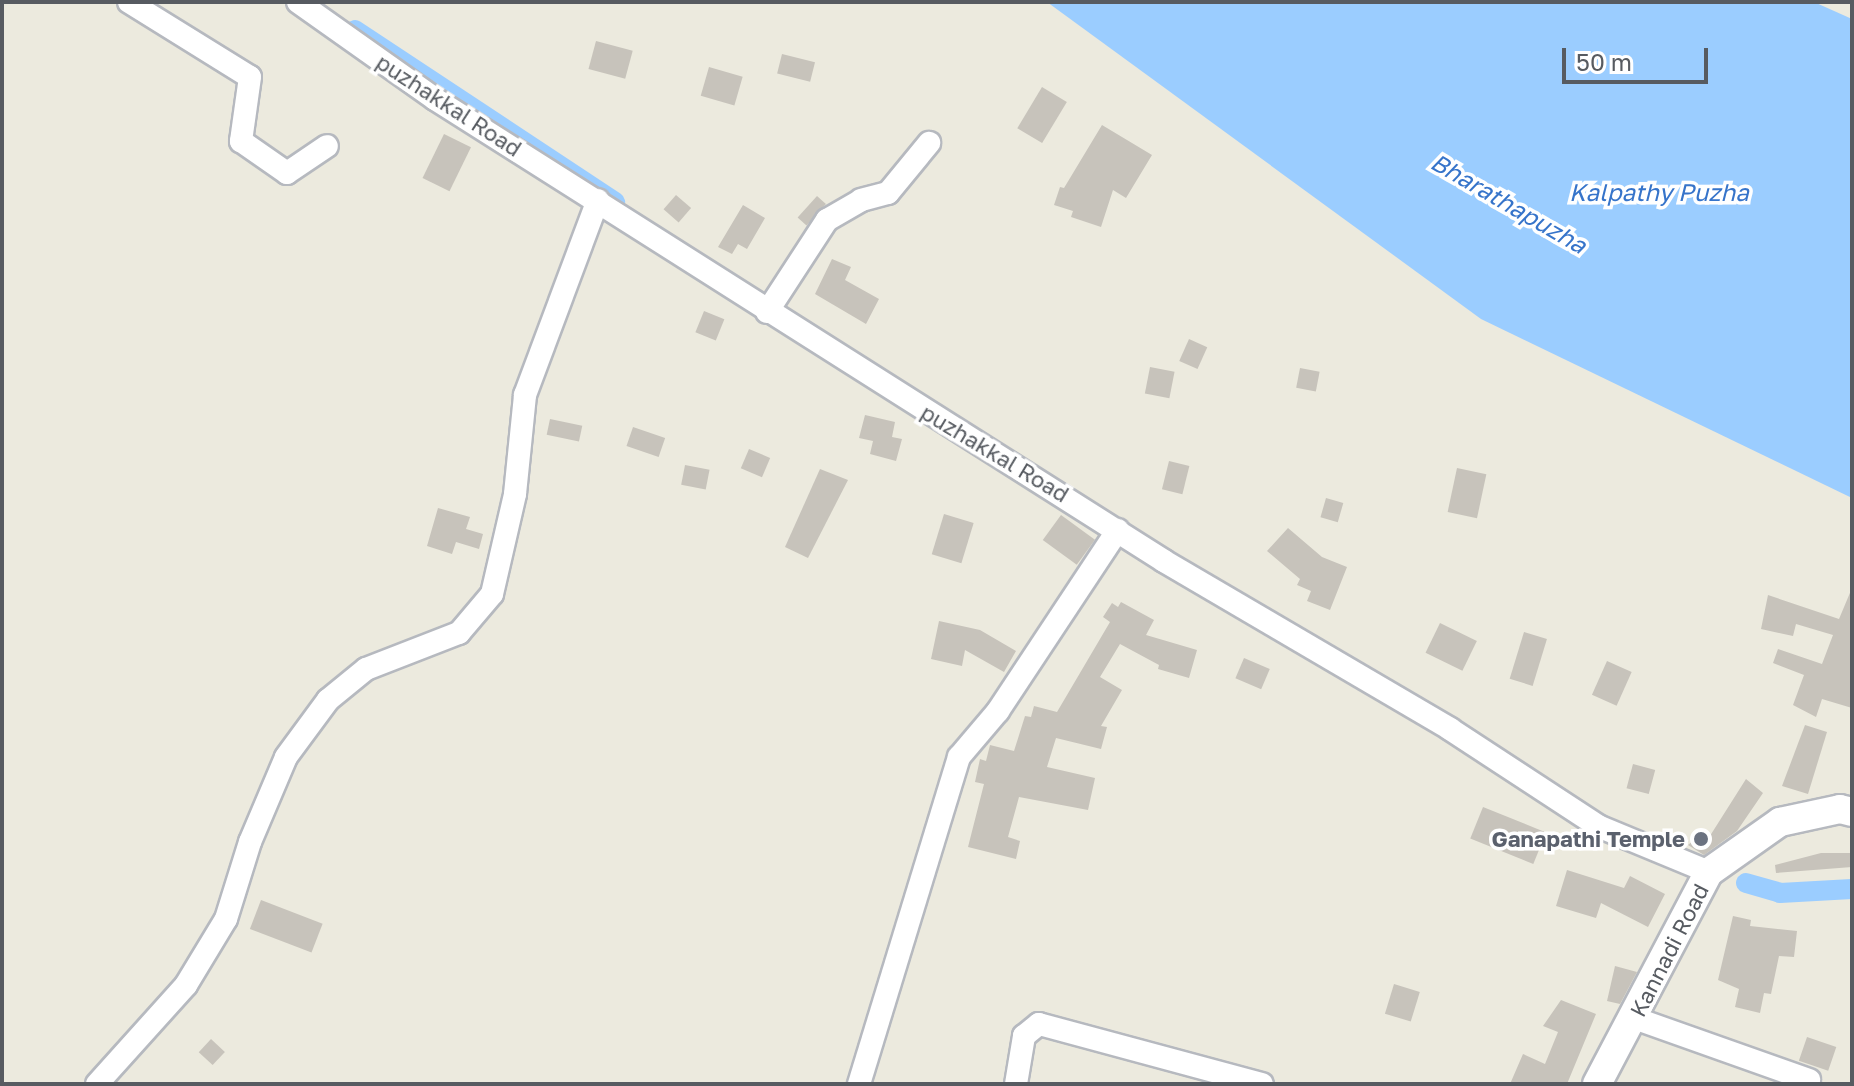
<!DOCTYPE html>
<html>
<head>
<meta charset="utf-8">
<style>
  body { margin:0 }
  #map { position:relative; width:1854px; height:1086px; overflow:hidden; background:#eceade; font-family:"Golos Text",sans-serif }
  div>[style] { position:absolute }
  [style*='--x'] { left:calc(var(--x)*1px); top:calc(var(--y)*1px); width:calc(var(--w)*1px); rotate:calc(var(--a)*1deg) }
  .water>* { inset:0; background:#9bcdff }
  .canal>* { height:20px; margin:-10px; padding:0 10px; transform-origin:10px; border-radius:10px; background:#9bcdff }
  .building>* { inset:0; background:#c7c3bb; transform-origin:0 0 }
  .roads { filter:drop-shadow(2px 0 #b6b9bf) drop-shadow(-2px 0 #b6b9bf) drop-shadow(0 2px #b6b9bf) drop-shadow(0 -2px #b6b9bf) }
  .minor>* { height:22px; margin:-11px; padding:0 11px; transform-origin:11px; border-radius:11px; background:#fff }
  .tertiary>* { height:28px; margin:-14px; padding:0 14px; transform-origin:14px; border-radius:14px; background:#fff }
  .dots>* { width:22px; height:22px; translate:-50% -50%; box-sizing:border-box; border:4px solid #fff; border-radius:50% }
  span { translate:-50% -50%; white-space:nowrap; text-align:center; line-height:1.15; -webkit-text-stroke:7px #fff; paint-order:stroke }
  .street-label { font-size:22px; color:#575b61 }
  .worship-label { font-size:22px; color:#5b616d; font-weight:700 }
  .right { translate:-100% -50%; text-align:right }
  .water-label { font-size:24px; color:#3674ca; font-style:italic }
  .frame { position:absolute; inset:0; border:4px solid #575b61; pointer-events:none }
  .scale { position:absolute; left:1562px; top:48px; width:146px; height:36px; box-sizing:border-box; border:4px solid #575b61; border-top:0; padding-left:10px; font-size:24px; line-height:28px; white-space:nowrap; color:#575b61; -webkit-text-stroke:6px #fff; paint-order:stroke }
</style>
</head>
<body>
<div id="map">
  <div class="water">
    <div style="clip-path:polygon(1047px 2px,1814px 2px,1852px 19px,1852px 498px,1481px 319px)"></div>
  </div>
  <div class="canal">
    <div style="--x:355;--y:30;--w:312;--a:33.5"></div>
    <div style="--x:1746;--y:883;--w:35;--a:16"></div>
    <div style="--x:1780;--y:893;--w:72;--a:-3.2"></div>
  </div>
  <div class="building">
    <div style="left:596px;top:41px;width:38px;height:29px;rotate:15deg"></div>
    <div style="left:782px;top:54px;width:34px;height:20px;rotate:14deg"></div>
    <div style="left:709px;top:67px;width:35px;height:30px;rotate:16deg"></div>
    <div style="left:1042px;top:87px;width:29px;height:48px;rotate:31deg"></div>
    <div style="clip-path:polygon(1102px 125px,1152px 155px,1126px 198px,1113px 190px,1101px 227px,1071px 217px,1073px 211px,1054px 205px,1060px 187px,1064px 188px)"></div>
    <div style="left:444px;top:134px;width:30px;height:49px;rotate:26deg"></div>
    <div style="left:676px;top:195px;width:20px;height:19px;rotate:41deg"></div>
    <div style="left:817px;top:196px;width:12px;height:29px;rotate:42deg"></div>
    <div style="clip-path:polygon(743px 205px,765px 218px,747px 249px,738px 244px,732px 254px,718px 247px)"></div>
    <div style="clip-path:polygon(832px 259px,851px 267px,845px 280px,879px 299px,866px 324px,815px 294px)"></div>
    <div style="left:704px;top:311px;width:22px;height:23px;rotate:22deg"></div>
    <div style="left:1189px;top:339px;width:20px;height:24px;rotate:24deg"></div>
    <div style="left:1150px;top:367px;width:25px;height:27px;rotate:11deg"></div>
    <div style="left:1300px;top:368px;width:20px;height:20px;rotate:11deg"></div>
    <div style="clip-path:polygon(865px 415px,895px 422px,892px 437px,902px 439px,896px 461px,870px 454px,873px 441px,859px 438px)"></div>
    <div style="left:550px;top:419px;width:33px;height:16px;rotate:12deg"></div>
    <div style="left:633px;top:427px;width:34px;height:20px;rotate:19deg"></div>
    <div style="left:749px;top:449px;width:23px;height:21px;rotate:23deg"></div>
    <div style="left:1169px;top:461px;width:21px;height:29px;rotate:14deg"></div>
    <div style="left:685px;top:465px;width:25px;height:20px;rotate:11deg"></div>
    <div style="left:1457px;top:468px;width:30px;height:45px;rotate:12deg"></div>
    <div style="clip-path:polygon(820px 469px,848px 480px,808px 558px,785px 547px)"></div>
    <div style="left:1326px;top:498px;width:18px;height:20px;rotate:16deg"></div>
    <div style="clip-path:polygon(438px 508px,470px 517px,466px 529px,483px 534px,479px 549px,456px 542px,452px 554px,427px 546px)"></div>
    <div style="left:944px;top:514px;width:31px;height:42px;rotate:17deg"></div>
    <div style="left:1061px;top:515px;width:42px;height:31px;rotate:36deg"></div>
    <div style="clip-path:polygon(1288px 528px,1322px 557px,1347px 567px,1330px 610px,1307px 601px,1311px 591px,1297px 585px,1300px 579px,1267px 551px)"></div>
    <div style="clip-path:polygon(1852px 588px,1852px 708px,1822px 699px,1816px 717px,1793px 705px,1804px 675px,1773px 663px,1778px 649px,1822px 664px,1833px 635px,1796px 624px,1793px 636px,1761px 629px,1768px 595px,1839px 619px)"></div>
    <div style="clip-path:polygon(1121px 602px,1154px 620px,1146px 635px,1197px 650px,1189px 678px,1158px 669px,1159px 665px,1120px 644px,1100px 677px,1122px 690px,1101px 726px,1107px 727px,1101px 749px,1056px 738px,1047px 767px,1095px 778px,1088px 810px,1019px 797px,1008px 837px,1020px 841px,1016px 859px,968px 847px,984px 784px,975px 782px,980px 759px,986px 761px,990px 745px,1014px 751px,1025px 716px,1031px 717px,1034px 706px,1057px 712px,1110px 622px,1103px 617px,1112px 603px,1118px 607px)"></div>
    <div style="clip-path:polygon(939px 621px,980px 630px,1016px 651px,1004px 672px,965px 650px,962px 666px,931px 659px)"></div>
    <div style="left:1440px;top:623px;width:41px;height:33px;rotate:26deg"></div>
    <div style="left:1524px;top:632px;width:24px;height:49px;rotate:17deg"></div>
    <div style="left:1244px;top:658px;width:28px;height:22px;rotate:23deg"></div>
    <div style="left:1607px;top:661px;width:27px;height:37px;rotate:24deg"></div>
    <div style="clip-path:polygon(1805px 725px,1827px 732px,1808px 794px,1782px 786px)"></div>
    <div style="left:1633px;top:764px;width:23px;height:25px;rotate:15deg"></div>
    <div style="clip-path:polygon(1746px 779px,1763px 793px,1737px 831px,1704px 855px,1688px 845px,1701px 834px,1708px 839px)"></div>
    <div style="left:1483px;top:807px;width:68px;height:34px;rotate:22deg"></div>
    <div style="clip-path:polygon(1821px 853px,1852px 853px,1852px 867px,1776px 873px,1775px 865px)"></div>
    <div style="clip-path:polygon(1567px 870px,1624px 888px,1630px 876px,1665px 894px,1648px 927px,1601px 903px,1596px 918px,1556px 906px)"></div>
    <div style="left:261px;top:900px;width:66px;height:31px;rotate:21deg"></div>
    <div style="clip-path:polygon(1733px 916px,1751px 920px,1750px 926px,1797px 931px,1794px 957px,1779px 956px,1771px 994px,1764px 993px,1760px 1013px,1735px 1007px,1739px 989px,1718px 980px)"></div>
    <div style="clip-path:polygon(1615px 966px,1637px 972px,1620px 1004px,1607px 1001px)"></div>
    <div style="left:1394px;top:984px;width:27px;height:31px;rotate:17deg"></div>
    <div style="clip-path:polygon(1561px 1000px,1596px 1014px,1567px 1084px,1510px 1084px,1523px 1054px,1545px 1064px,1558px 1032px,1543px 1026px)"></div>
    <div style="left:1807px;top:1037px;width:31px;height:25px;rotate:19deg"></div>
    <div style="left:211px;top:1039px;width:19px;height:18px;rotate:43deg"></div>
  </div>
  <div class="roads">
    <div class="minor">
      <div style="--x:129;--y:2;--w:142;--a:31.8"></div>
      <div style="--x:250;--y:77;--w:65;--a:98"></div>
      <div style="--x:241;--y:141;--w:56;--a:34.8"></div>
      <div style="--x:287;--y:173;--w:48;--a:-34"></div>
      <div style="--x:298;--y:2;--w:168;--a:35.3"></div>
      <div style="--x:435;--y:99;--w:863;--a:32.36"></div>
      <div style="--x:1164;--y:561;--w:332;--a:30.4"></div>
      <div style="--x:1450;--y:729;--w:177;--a:33.2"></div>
      <div style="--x:1598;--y:826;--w:120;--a:22.5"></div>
      <div style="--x:767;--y:312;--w:110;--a:-56.9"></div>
      <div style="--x:827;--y:220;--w:39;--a:-30"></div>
      <div style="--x:861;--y:200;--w:28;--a:-15"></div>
      <div style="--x:888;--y:193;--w:65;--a:-50.6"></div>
      <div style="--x:1634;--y:1018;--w:186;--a:19.5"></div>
      <div style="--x:97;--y:1084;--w:133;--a:-48"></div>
      <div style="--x:186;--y:985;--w:77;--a:-58.8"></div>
      <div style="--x:226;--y:919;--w:81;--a:-72.7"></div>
      <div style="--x:250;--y:842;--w:92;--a:-67"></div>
      <div style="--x:286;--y:757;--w:71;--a:-53.6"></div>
      <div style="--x:328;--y:700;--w:49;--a:-39.2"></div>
      <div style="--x:366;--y:669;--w:100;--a:-21.2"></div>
      <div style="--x:459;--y:633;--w:51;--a:-49.8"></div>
      <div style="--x:492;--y:594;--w:103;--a:-77"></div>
      <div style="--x:515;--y:494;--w:100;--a:-84.2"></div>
      <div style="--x:525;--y:395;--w:208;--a:-69.5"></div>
      <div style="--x:859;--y:1084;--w:342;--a:-73"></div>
      <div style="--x:959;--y:757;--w:60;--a:-49.7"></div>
      <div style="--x:998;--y:711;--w:217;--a:-56.5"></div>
      <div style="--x:1016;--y:1084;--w:49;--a:-80.5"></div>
      <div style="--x:1024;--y:1036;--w:19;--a:-39"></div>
      <div style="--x:1039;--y:1024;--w:231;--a:15.1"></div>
    </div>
    <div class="tertiary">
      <div style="--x:1597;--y:1084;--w:240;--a:-62.2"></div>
      <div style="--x:1709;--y:872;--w:87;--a:-35.2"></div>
      <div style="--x:1780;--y:822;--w:61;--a:-12.2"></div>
      <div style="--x:1840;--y:809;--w:12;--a:14"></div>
    </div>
  </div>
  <div class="dots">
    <div style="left:1701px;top:839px;background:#6b7280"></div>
  </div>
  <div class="street-label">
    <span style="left:449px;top:105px;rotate:33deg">puzhakkal Road</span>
    <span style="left:995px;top:453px;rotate:31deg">puzhakkal Road</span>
    <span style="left:1669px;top:950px;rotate:-63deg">Kannadi Road</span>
  </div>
  <div class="worship-label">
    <span class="right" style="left:1685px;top:839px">Ganapathi Temple</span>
  </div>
  <div class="water-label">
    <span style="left:1659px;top:192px">Kalpathy Puzha</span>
    <span style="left:1509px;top:203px;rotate:30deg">Bharathapuzha</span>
  </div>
  <div class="frame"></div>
  <div class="scale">50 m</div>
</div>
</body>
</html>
